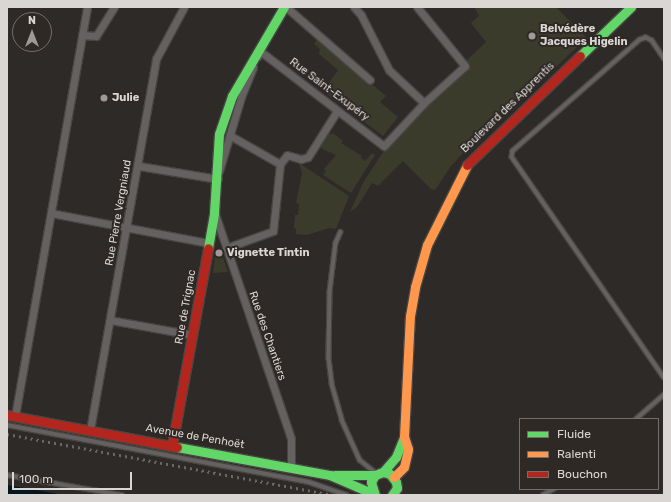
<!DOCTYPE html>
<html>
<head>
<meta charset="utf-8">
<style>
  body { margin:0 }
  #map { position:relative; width:671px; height:502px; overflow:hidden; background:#2d2a28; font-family:Rubik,sans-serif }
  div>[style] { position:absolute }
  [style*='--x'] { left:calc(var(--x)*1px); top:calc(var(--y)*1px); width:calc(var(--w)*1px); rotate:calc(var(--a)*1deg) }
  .green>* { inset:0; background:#3b3b2c }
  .water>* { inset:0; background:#04161e }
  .roads { filter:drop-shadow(1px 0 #484644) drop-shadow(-1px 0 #484644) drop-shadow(0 1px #484644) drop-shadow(0 -1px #484644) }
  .lane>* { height:3.5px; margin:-1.75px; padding:0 1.75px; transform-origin:1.75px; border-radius:1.75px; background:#646160 }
  .street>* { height:7px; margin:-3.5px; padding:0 3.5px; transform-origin:3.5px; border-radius:3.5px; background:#646160 }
  .fast>* { height:9px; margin:-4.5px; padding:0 4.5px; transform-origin:4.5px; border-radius:4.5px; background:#63d668 }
  .slow>* { height:9px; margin:-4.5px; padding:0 4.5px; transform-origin:4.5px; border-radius:4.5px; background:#ff974d }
  .jam>* { height:9px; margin:-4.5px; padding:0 4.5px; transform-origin:4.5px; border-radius:4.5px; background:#b3261e }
  .rail>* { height:2.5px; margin-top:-1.25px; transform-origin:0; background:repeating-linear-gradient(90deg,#696664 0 2px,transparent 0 6px) }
  .dots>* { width:11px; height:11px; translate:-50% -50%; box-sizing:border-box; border:2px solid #2f2926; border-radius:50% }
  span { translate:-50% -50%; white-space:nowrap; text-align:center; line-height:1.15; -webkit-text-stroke:4px #2f2926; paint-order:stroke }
  .poi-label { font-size:11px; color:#dad6d4; font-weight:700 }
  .left { translate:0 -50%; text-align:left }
  .street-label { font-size:11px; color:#dad6d4 }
  .frame { position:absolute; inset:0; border:8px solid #dad6d4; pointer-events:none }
  .legend { position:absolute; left:519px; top:418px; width:140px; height:72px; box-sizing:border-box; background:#2f2926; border:1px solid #736e6c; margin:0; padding:5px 7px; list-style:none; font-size:12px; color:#dad6d4 }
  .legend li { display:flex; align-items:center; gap:8px; height:20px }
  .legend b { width:20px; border:1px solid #736e6c }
  .north { position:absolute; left:12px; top:12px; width:40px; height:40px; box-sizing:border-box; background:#2f2926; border:1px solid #736e6c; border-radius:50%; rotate:0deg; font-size:11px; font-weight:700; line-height:16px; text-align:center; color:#dad6d4 }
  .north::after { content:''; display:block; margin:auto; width:14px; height:18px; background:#9d9a98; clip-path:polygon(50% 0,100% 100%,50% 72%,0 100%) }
  .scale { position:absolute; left:12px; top:472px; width:120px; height:18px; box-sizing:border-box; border:2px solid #dad6d4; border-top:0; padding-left:5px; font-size:12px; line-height:14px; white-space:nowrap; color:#dad6d4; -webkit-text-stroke:3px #2f2926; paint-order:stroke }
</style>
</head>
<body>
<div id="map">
  <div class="green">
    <div style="clip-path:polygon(474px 7px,556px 7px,587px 38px,469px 147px,451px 166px,435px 190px,431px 189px,403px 161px,378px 186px,372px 183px,357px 207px,350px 212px,363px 183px,381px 155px,420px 111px,467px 69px,467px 60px,486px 42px,471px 23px,479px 16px)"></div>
    <div style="clip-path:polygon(318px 38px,326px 45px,324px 48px,328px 47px,386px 96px,380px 102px,398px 117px,383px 136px,323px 91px,338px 70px,319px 54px,320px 49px,314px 44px)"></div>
    <div style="clip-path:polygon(327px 132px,331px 135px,333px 133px,343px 141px,341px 143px,362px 156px,361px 158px,365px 161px,372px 153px,375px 155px,351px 193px,323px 175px,326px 171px,324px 169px,336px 155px,318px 147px)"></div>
    <div style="clip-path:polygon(299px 163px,349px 196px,336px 229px,329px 228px,307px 235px,296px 234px,296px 229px,294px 228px,295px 215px,298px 215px,299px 204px,296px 203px,302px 173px)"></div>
    <div style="clip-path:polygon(222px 255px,228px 272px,213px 273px,215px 257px)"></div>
  </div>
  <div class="water">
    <div style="clip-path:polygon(7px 485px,64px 495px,7px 495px)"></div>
  </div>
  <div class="roads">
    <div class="lane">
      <div style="--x:664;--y:59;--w:22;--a:-124"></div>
      <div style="--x:652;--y:41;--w:7;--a:-153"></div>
      <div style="--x:646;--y:38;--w:6;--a:162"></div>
      <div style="--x:640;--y:40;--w:169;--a:138.8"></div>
      <div style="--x:513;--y:151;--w:6;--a:99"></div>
      <div style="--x:512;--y:157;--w:267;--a:55.4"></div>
      <div style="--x:341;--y:232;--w:12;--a:114"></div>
      <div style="--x:336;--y:243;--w:49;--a:97"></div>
      <div style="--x:330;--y:292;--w:66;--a:90.9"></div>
      <div style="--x:329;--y:358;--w:26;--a:83"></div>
      <div style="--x:332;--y:384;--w:37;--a:74"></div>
      <div style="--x:342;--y:420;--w:44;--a:65.8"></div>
      <div style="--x:360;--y:460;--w:19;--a:39"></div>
      <div style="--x:636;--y:419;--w:37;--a:-41"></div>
      <div style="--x:7;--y:425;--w:307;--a:10.7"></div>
      <div style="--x:309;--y:482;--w:40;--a:18.9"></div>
      <div style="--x:7;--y:475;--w:117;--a:9.9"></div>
      <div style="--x:543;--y:495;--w:13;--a:-29"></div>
    </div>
    <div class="street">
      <div style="--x:286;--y:7;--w:111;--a:41"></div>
      <div style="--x:354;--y:7;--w:11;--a:49"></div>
      <div style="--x:361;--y:15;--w:62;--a:63"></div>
      <div style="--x:389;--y:70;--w:48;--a:43.3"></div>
      <div style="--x:82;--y:35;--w:14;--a:4"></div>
      <div style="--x:96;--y:36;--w:34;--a:-58"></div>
      <div style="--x:258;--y:56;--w:5;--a:-68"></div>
      <div style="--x:260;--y:51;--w:156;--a:37.5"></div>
      <div style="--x:384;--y:146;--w:59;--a:-47.1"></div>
      <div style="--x:424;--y:103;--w:55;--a:-42.1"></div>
      <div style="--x:465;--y:66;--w:76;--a:-129.1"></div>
      <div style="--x:280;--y:164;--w:11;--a:-52"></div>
      <div style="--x:287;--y:155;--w:15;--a:16"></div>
      <div style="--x:301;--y:159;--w:7;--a:-16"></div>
      <div style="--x:308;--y:157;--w:54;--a:-57.8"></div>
      <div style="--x:139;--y:166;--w:80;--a:9.3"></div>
      <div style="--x:219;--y:171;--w:77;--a:-73.4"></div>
      <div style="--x:241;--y:97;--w:32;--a:-68"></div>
      <div style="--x:51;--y:213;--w:161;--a:10.8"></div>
      <div style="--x:215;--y:214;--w:237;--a:71.3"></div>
      <div style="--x:291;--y:439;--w:28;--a:90"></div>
      <div style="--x:226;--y:248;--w:50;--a:-19.9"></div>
      <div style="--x:273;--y:231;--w:67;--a:-84"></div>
      <div style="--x:280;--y:164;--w:56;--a:-150.3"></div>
      <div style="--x:110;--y:320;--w:84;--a:10.2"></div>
      <div style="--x:15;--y:416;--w:415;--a:-80"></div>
      <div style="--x:90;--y:430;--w:377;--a:-79.9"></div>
      <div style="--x:156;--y:59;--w:59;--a:-61.7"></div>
    </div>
    <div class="fast">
      <div style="--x:580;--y:56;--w:71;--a:-43.9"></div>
      <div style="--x:208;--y:248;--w:36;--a:-80"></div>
      <div style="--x:214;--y:213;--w:79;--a:-86.4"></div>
      <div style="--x:219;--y:134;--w:40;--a:-71.1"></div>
      <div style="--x:232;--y:96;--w:103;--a:-59.7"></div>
      <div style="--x:177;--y:447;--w:156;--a:10.4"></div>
      <div style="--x:330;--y:475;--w:48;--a:23.4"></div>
      <div style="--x:383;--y:472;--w:20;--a:-49"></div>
      <div style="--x:396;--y:457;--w:22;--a:-68"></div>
      <div style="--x:335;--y:475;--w:40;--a:0"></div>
      <div style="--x:375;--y:495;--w:14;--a:-107"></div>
      <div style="--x:371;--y:482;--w:8;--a:-60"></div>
      <div style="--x:375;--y:475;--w:9;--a:-21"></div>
      <div style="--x:383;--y:472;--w:7;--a:16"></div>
      <div style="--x:390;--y:474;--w:10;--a:53"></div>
      <div style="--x:396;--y:482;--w:6;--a:81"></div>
      <div style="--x:397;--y:488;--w:9;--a:126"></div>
    </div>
    <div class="slow">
      <div style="--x:394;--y:477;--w:14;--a:-45"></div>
      <div style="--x:404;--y:467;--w:18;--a:-77"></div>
      <div style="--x:408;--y:449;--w:13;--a:-108"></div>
      <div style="--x:404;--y:437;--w:121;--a:-87.2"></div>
      <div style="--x:410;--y:316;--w:29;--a:-80"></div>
      <div style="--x:415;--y:287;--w:44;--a:-74.1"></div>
      <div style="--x:427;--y:245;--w:89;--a:-63.4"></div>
    </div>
    <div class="jam">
      <div style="--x:467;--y:165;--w:157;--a:-44"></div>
      <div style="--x:7;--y:415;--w:173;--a:10.7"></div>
      <div style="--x:172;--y:445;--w:200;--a:-79.6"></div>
    </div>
  </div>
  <div class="rail">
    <div style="--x:7;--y:434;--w:332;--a:10.6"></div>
  </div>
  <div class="dots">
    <div style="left:532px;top:36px;background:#9d9a98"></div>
    <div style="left:104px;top:98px;background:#9d9a98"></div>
    <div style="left:219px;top:253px;background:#9d9a98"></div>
  </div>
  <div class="poi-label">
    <span class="left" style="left:540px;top:36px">Belvédère<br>Jacques Higelin</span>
    <span class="left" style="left:112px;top:98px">Julie</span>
    <span class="left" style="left:227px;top:253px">Vignette Tintin</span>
  </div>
  <div class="street-label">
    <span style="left:329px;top:90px;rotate:37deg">Rue Saint-Exupéry</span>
    <span style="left:508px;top:108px;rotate:-44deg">Boulevard des Apprentis</span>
    <span style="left:119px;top:213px;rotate:-80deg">Rue Pierre Vergniaud</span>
    <span style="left:186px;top:307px;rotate:-80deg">Rue de Trignac</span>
    <span style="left:267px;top:336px;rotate:71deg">Rue des Chantiers</span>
    <span style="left:195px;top:437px;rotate:10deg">Avenue de Penhoët</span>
  </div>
  <div class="frame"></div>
  <ul class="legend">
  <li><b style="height:5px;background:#63d668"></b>Fluide</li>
  <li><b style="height:5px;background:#ff974d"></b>Ralenti</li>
  <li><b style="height:5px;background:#b3261e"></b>Bouchon</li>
  </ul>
  <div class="north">N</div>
  <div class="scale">100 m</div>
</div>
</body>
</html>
